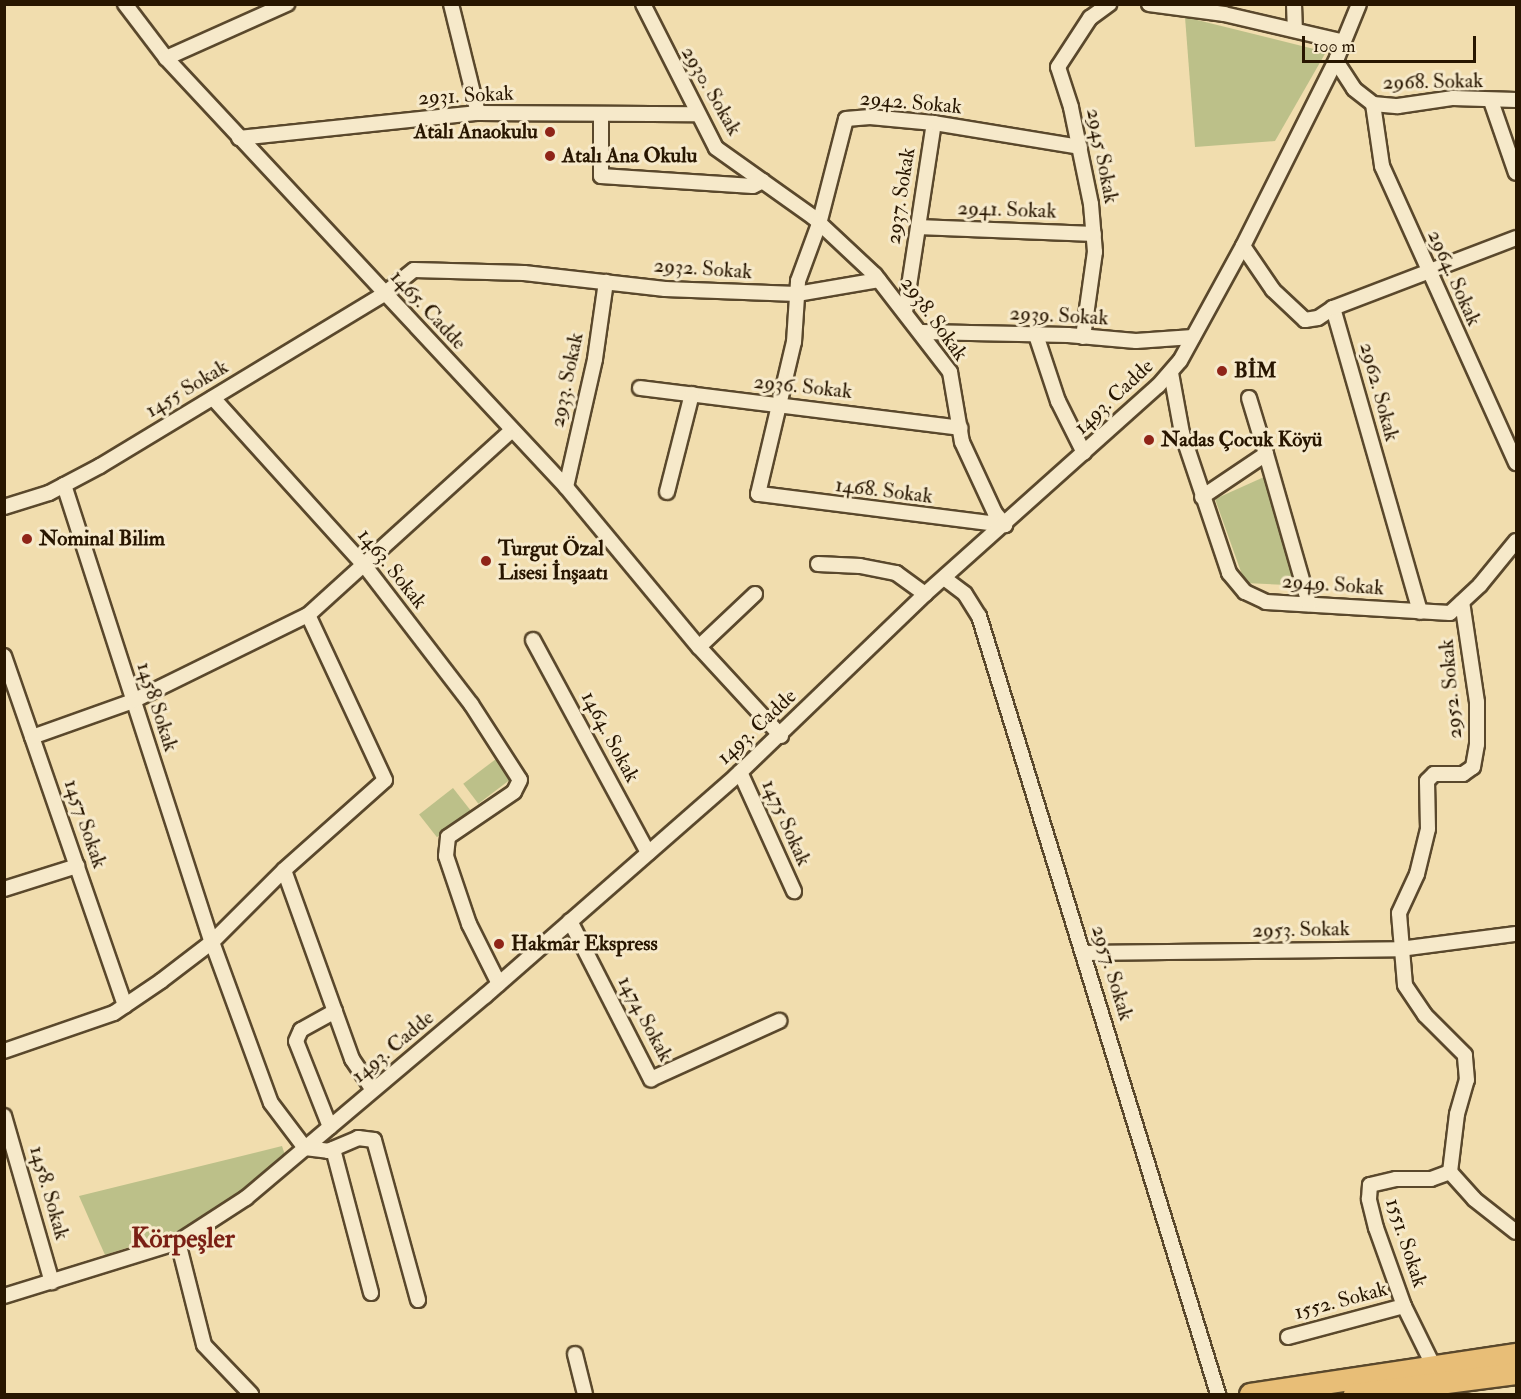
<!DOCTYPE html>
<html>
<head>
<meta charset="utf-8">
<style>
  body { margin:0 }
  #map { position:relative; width:1521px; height:1399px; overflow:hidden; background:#f1ddae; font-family:"IM FELL Double Pica",serif }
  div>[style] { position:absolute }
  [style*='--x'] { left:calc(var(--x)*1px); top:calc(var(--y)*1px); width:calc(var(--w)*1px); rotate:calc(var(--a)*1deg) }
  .green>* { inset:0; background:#bcc089; transform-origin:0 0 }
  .roads { filter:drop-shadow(2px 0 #5a482c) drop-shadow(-2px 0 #5a482c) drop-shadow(0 2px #5a482c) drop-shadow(0 -2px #5a482c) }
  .minor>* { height:14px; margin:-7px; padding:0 7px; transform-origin:7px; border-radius:7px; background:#f6e9ca }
  .highway>* { height:21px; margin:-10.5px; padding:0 10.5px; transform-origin:10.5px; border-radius:10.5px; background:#e8be77 }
  .dots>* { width:16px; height:16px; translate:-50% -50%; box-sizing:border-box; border:3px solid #f6e9ca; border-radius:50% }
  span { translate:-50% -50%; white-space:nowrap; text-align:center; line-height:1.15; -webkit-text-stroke:6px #f6e9ca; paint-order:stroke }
  .street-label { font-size:21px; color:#281600 }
  .poi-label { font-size:21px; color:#281600; font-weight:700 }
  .right { translate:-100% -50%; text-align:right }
  .left { translate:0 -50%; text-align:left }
  .district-label { font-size:27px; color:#7a1f14; font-weight:700 }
  .frame { position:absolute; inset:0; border:6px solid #281600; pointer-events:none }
  .scale { position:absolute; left:1302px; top:36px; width:174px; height:27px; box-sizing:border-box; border:3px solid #281600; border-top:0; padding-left:8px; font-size:18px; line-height:21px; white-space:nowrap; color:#281600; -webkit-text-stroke:4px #f6e9ca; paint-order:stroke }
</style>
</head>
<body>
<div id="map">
  <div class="green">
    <div style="clip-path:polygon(1185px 17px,1326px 52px,1275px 141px,1195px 147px)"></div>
    <div style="clip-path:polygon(1264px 477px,1296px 578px,1288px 585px,1245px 583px,1215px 499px)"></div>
    <div style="left:496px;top:759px;width:25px;height:41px;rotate:53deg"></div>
    <div style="left:453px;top:788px;width:29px;height:43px;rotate:52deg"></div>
    <div style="clip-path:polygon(282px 1146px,285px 1155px,197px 1225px,105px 1255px,79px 1196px)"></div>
  </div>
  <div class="roads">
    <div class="minor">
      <div style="--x:125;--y:4;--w:68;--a:52.8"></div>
      <div style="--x:166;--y:58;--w:587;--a:47"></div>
      <div style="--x:566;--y:487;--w:208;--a:50.3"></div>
      <div style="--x:451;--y:4;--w:112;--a:76.1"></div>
      <div style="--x:643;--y:4;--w:161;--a:63.1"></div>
      <div style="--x:716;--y:148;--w:119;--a:35.4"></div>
      <div style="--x:813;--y:217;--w:85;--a:43.1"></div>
      <div style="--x:875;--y:275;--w:123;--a:52.3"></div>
      <div style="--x:950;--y:372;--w:71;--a:80.3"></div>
      <div style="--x:962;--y:442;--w:78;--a:65.1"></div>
      <div style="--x:995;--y:513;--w:16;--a:50"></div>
      <div style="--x:1149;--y:4;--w:76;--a:7.6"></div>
      <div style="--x:1224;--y:14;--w:123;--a:13.1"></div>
      <div style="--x:1294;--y:4;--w:24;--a:88"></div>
      <div style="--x:166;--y:58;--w:133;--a:-24.1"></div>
      <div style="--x:1336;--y:61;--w:33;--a:57"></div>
      <div style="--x:1354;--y:89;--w:24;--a:38"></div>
      <div style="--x:1373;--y:104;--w:25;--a:5"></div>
      <div style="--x:1398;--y:106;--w:56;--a:-8.3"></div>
      <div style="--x:1453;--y:98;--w:63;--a:1.8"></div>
      <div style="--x:1491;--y:101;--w:76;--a:70.9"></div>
      <div style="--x:1373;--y:104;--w:63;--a:81.7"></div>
      <div style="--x:1382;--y:166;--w:326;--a:65.7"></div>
      <div style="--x:601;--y:114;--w:62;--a:90"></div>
      <div style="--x:601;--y:176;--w:152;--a:3.8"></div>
      <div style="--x:753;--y:186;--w:11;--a:-27"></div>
      <div style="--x:239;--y:138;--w:240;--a:-6"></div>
      <div style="--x:478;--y:113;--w:217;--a:0.3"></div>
      <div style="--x:918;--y:227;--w:176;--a:2.3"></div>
      <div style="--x:1243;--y:246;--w:53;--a:55.7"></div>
      <div style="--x:1273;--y:290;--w:44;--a:43.2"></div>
      <div style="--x:1305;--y:320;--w:13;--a:-9"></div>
      <div style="--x:1318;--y:318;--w:18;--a:-34"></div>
      <div style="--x:1333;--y:308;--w:316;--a:74"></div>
      <div style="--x:1333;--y:308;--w:196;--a:-20.9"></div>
      <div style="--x:905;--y:312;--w:191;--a:-81.3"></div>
      <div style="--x:922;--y:332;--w:146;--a:1.2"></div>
      <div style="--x:1068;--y:335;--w:68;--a:5"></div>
      <div style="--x:1136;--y:341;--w:57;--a:-4"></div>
      <div style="--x:1036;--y:335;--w:70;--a:71.6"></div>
      <div style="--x:1058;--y:401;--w:58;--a:63.4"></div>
      <div style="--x:1083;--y:337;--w:86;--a:-82"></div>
      <div style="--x:1095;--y:252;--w:48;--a:-94.8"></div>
      <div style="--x:1091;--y:204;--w:99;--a:-101.7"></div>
      <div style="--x:1071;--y:107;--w:42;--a:-108"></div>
      <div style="--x:1058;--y:67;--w:59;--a:-56.9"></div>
      <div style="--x:1090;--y:18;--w:24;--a:-36"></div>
      <div style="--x:1171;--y:373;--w:61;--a:79.6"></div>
      <div style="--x:1182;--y:433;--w:148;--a:71.4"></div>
      <div style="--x:1229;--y:573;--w:25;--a:50"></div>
      <div style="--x:1245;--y:592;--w:23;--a:25"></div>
      <div style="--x:1266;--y:602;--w:184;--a:3.4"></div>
      <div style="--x:1450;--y:613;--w:41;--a:-43"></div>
      <div style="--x:1480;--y:585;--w:57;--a:-50.7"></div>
      <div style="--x:640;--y:388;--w:323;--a:7.1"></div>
      <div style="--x:213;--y:398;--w:227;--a:47.9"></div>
      <div style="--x:365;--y:566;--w:174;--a:52.5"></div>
      <div style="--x:471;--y:704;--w:90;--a:57.2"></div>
      <div style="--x:520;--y:780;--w:13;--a:117"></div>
      <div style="--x:514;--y:792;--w:80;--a:145.7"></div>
      <div style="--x:448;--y:837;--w:19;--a:96"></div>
      <div style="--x:446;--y:856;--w:72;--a:71.3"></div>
      <div style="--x:469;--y:924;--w:67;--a:63.4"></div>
      <div style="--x:1249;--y:398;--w:59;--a:73.1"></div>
      <div style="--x:64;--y:485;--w:480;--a:72.1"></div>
      <div style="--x:212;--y:942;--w:171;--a:69.9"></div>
      <div style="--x:271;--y:1103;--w:56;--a:52.9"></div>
      <div style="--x:305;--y:1148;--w:23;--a:7"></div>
      <div style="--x:328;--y:1151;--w:33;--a:-23"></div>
      <div style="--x:358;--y:1138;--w:16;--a:7"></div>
      <div style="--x:374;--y:1140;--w:166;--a:74.6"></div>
      <div style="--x:566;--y:487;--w:131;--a:-77.2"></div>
      <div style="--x:595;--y:359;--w:78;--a:-81.9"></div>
      <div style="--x:667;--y:492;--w:101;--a:-75.7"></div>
      <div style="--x:1202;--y:497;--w:77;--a:-33.9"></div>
      <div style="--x:1266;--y:454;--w:156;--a:74"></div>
      <div style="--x:4;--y:507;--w:47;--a:-17.3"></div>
      <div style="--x:49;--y:493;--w:58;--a:-27.9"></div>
      <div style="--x:100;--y:466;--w:332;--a:-31.2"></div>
      <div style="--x:384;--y:294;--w:38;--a:-39"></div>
      <div style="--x:414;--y:270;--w:110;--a:1.6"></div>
      <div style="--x:524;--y:273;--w:142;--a:6.5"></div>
      <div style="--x:665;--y:289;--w:132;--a:2.2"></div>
      <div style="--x:797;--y:294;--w:83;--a:-9.7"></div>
      <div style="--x:1005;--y:525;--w:249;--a:-172.8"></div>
      <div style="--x:758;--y:494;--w:156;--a:-76.7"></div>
      <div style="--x:794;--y:342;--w:61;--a:-86.2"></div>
      <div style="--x:798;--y:281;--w:61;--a:-69.8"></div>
      <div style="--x:819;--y:224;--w:108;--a:-75.6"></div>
      <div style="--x:846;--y:119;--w:24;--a:-5"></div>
      <div style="--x:870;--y:117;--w:64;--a:5.4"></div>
      <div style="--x:934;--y:123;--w:148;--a:9.3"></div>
      <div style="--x:818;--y:564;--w:42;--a:2.7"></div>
      <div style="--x:860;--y:566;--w:37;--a:11"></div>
      <div style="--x:896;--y:573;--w:36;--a:36"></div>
      <div style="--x:944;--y:578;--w:26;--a:37"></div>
      <div style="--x:965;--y:594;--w:26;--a:58"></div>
      <div style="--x:979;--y:616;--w:814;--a:72.92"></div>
      <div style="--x:755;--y:594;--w:77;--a:136.6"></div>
      <div style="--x:699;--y:647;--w:121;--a:47.3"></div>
      <div style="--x:533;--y:640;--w:242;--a:61.6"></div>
      <div style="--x:4;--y:656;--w:370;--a:70.9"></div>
      <div style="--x:32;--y:737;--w:107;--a:-19.6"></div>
      <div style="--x:133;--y:701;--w:195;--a:-26.2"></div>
      <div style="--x:308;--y:615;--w:275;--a:-42.2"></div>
      <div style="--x:740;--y:772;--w:131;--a:65.6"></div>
      <div style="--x:284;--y:870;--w:201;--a:70.2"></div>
      <div style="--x:352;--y:1059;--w:37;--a:56"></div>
      <div style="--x:4;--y:889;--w:77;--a:-17.5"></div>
      <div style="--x:570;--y:921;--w:178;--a:62.9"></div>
      <div style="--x:651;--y:1079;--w:141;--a:-24.4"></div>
      <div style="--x:1084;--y:953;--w:316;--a:-0.7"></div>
      <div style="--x:1400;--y:949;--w:117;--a:-7.4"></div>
      <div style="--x:4;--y:1051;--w:116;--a:-19.1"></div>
      <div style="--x:114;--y:1013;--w:57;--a:-34.2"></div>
      <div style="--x:161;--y:981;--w:64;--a:-37.4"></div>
      <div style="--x:212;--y:942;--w:102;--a:-45"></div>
      <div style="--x:284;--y:870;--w:135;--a:-41.7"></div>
      <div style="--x:385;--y:780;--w:182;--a:-115"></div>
      <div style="--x:4;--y:1116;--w:173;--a:73.9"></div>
      <div style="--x:330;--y:1127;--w:92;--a:-111.6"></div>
      <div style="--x:296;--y:1041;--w:12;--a:-66"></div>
      <div style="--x:301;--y:1030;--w:39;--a:-29"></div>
      <div style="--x:333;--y:1149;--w:149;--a:75.2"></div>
      <div style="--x:1450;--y:1172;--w:58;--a:-83.1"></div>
      <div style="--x:1457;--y:1114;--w:35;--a:-74"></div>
      <div style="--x:1467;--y:1080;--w:25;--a:-95"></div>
      <div style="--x:1465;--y:1055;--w:57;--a:-135"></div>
      <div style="--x:1425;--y:1015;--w:36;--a:-124"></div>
      <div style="--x:1405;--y:985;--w:72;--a:-94.8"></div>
      <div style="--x:1399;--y:913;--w:43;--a:-65.2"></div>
      <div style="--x:1417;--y:874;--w:46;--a:-76.3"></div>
      <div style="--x:1428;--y:829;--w:48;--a:-91.2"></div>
      <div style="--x:1427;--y:781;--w:10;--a:-45"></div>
      <div style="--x:1434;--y:774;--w:29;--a:0"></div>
      <div style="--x:1463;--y:774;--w:12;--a:-35"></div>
      <div style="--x:1473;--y:767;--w:23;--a:-80"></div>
      <div style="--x:1477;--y:744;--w:42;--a:-90"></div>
      <div style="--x:1477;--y:702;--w:101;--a:-98.5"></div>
      <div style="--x:178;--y:1242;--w:106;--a:75.8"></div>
      <div style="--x:204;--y:1345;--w:68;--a:46.2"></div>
      <div style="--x:4;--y:1296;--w:182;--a:-17.2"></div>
      <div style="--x:178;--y:1242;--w:81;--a:-32.9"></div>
      <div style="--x:246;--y:1198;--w:313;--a:-40.2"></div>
      <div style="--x:485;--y:996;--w:334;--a:-41.2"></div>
      <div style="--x:736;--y:776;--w:262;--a:-43.9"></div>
      <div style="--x:925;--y:594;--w:312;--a:-41.8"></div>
      <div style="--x:1158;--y:386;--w:33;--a:-49"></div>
      <div style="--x:1180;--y:361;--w:131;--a:-61.3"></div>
      <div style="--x:1243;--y:246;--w:210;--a:-63.4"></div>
      <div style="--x:1337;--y:58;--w:58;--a:-67.8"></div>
      <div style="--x:1288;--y:1337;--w:120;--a:-15"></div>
      <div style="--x:575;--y:1354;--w:41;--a:76"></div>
      <div style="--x:1434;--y:1367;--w:68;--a:-116.2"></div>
      <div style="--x:1404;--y:1306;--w:83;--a:-109.7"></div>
      <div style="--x:1376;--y:1228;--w:30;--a:-104"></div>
      <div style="--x:1369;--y:1199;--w:14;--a:-86"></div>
      <div style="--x:1370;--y:1185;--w:27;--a:-13"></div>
      <div style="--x:1396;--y:1179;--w:35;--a:0"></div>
      <div style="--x:1431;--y:1179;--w:20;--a:-20"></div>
      <div style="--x:1450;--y:1172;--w:36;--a:48"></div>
      <div style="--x:1474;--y:1199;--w:53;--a:38.2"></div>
    </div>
    <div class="highway">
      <div style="--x:1250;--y:1394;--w:269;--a:-8.6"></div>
      <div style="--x:1354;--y:1394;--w:163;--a:-7.4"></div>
    </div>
  </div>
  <div class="dots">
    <div style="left:550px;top:132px;background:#8f2418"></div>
    <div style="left:550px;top:156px;background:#8f2418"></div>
    <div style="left:1222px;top:371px;background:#8f2418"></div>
    <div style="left:1149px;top:440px;background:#8f2418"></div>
    <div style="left:27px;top:539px;background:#8f2418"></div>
    <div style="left:486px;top:561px;background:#8f2418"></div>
    <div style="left:499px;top:944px;background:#8f2418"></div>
  </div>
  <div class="street-label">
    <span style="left:1433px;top:82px;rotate:-1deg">2968. Sokak</span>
    <span style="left:711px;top:91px;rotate:60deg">2930. Sokak</span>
    <span style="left:466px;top:96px;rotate:-3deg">2931. Sokak</span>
    <span style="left:911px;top:103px;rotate:5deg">2942. Sokak</span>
    <span style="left:1102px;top:156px;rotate:79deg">2945 Sokak</span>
    <span style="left:901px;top:196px;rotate:-81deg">2937. Sokak</span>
    <span style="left:1007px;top:210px;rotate:2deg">2941. Sokak</span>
    <span style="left:703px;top:269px;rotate:4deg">2932. Sokak</span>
    <span style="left:1454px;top:278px;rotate:66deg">2964. Sokak</span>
    <span style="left:428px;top:310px;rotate:47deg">1465. Cadde</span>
    <span style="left:1059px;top:316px;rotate:3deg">2939. Sokak</span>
    <span style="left:934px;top:319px;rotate:54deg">2938. Sokak</span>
    <span style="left:567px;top:380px;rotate:-78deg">2933. Sokak</span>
    <span style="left:803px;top:387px;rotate:6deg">2936. Sokak</span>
    <span style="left:187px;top:389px;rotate:-31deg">1455 Sokak</span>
    <span style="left:1379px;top:392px;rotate:75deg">2962. Sokak</span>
    <span style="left:1114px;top:397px;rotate:-43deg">1493. Cadde</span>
    <span style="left:884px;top:491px;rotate:7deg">1468. Sokak</span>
    <span style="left:392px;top:569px;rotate:51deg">1463. Sokak</span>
    <span style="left:1333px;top:585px;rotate:4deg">2949. Sokak</span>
    <span style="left:1451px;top:689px;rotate:-95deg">2952. Sokak</span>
    <span style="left:157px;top:707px;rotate:72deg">1458 Sokak</span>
    <span style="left:757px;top:727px;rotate:-43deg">1493. Cadde</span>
    <span style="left:610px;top:737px;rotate:62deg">1464. Sokak</span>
    <span style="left:786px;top:823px;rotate:66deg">1475 Sokak</span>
    <span style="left:85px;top:824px;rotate:71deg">1457 Sokak</span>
    <span style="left:1301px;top:930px;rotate:-1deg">2953. Sokak</span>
    <span style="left:1112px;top:973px;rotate:73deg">2957. Sokak</span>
    <span style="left:645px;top:1019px;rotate:62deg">1474 Sokak</span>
    <span style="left:393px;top:1047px;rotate:-40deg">1493. Cadde</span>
    <span style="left:49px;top:1193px;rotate:74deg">1458. Sokak</span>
    <span style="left:1406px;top:1243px;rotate:72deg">1551. Sokak</span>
    <span style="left:1341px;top:1301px;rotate:-15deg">1552. Sokak</span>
  </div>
  <div class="poi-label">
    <span class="right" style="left:538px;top:132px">Atalı Anaokulu</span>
    <span class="left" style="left:562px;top:156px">Atalı Ana Okulu</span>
    <span class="left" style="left:1234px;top:371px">BİM</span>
    <span class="left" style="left:1161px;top:440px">Nadas Çocuk Köyü</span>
    <span class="left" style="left:39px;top:539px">Nominal Bilim</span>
    <span class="left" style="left:498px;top:561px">Turgut Özal<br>Lisesi İnşaatı</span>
    <span class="left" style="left:511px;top:944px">Hakmar Ekspress</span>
  </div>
  <div class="district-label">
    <span style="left:183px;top:1239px">Körpeşler</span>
  </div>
  <div class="frame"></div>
  <div class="scale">100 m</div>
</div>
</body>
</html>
